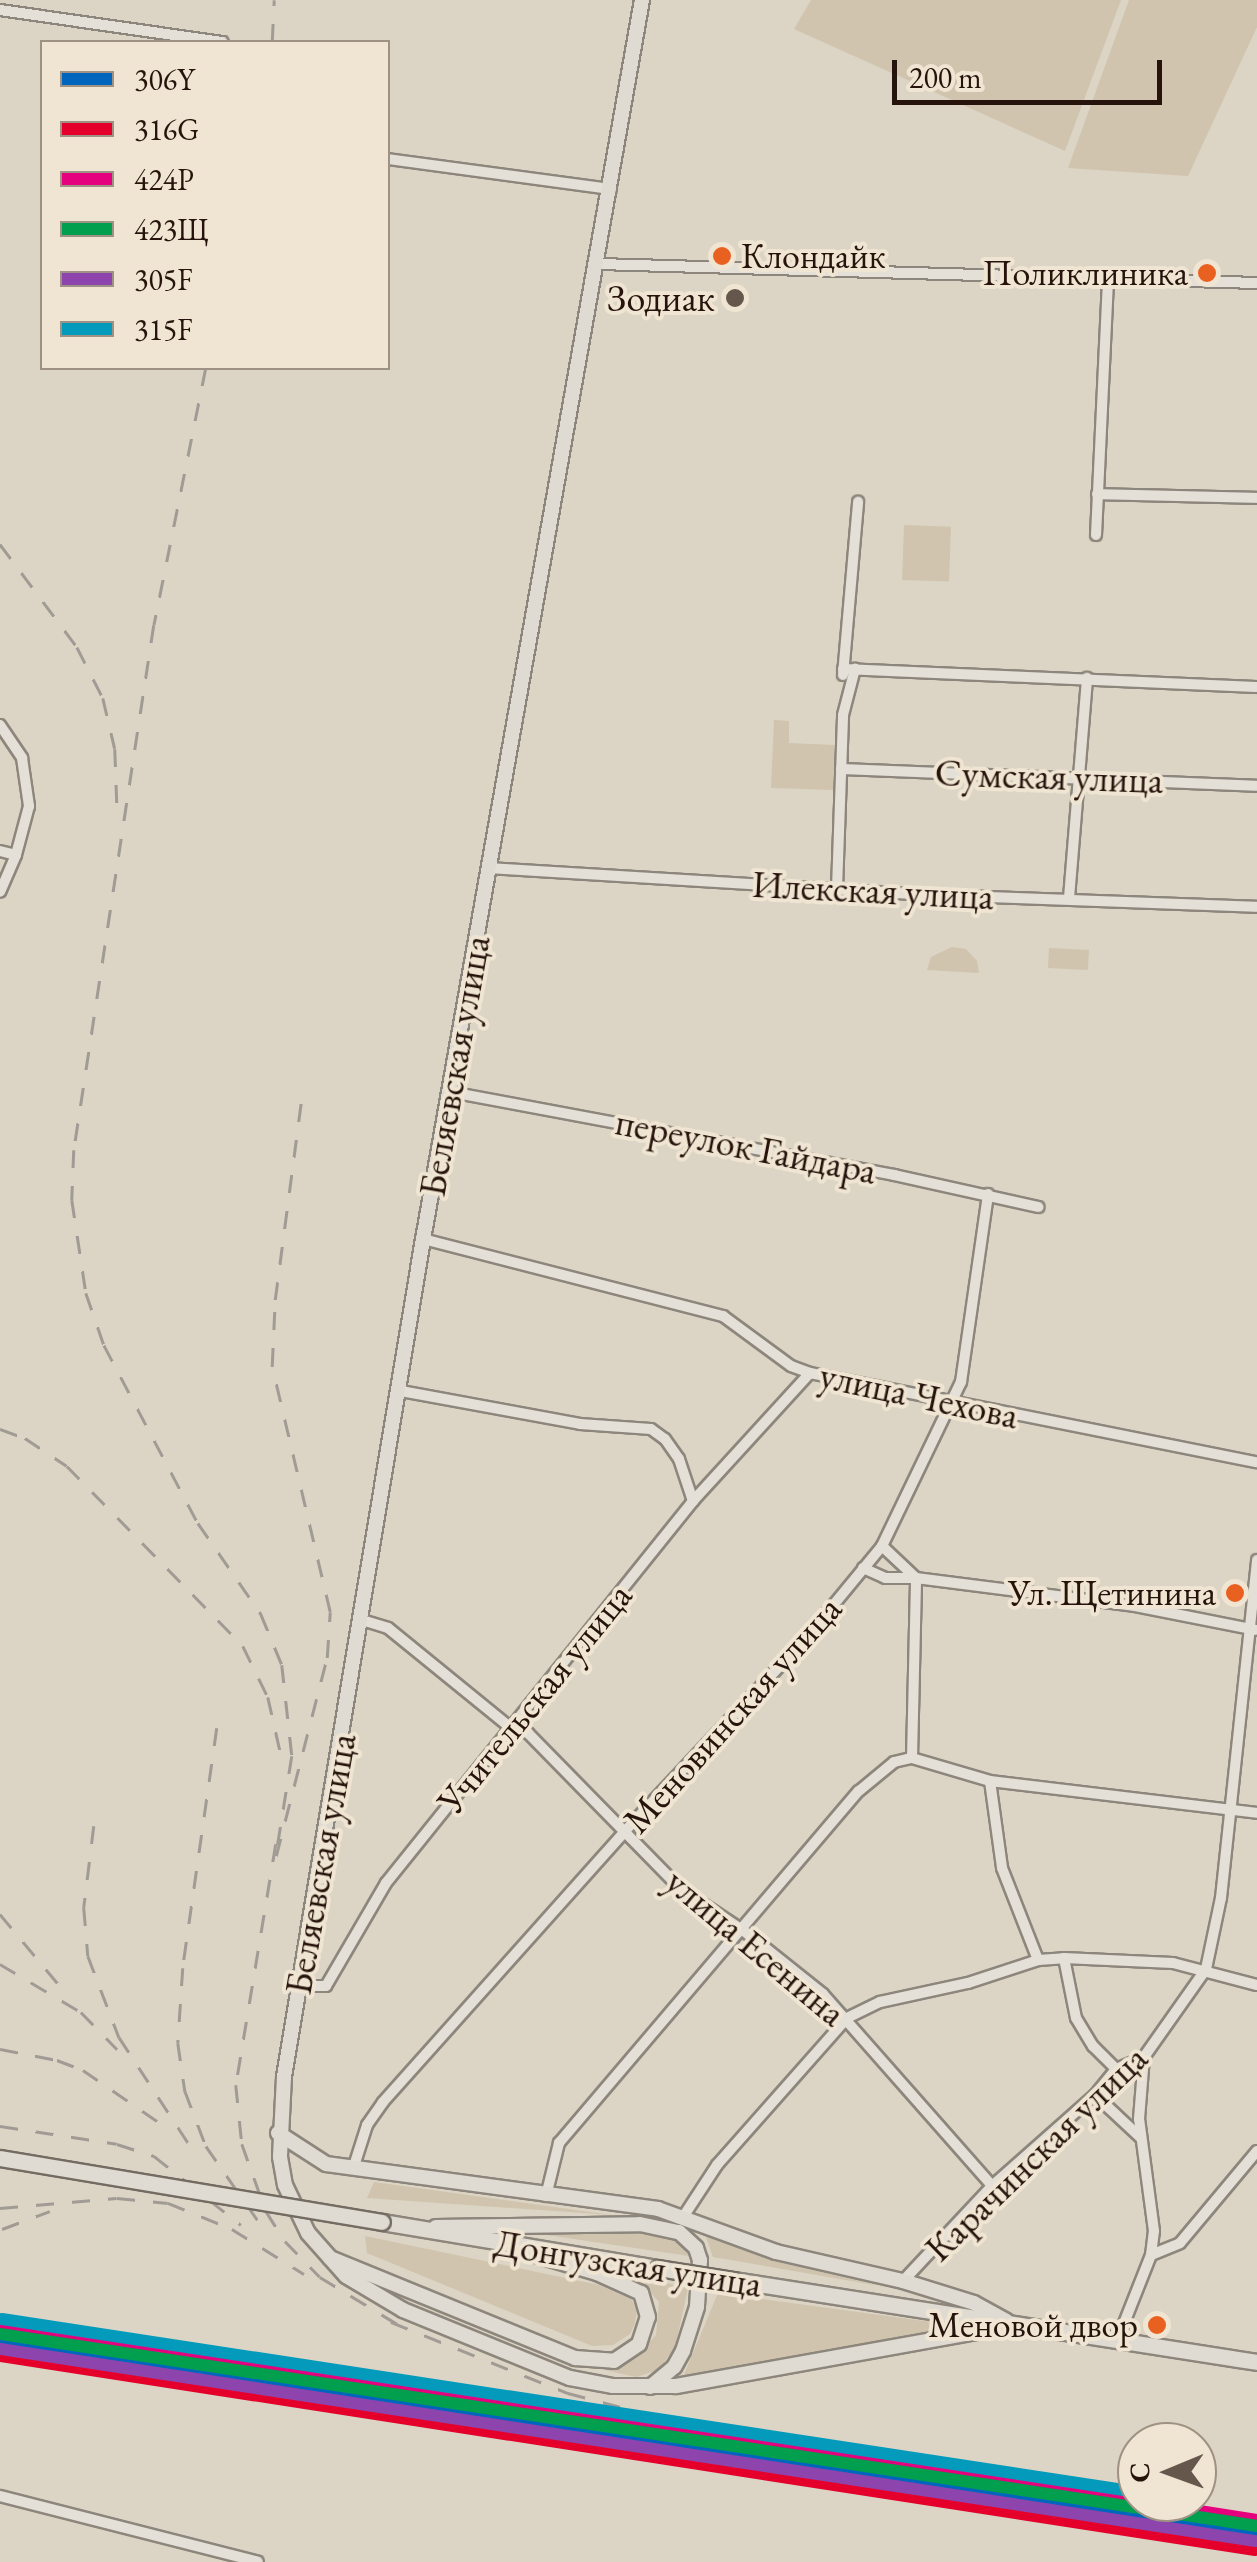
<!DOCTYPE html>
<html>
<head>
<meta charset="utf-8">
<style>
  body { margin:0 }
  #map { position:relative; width:1257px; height:2562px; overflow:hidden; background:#dcd4c4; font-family:"EB Garamond",serif }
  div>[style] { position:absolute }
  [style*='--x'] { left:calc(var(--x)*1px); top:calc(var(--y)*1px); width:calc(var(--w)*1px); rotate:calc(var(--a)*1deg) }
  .green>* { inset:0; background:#d0c4ae; transform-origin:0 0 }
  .roads { filter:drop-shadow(2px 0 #8d867c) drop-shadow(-2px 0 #8d867c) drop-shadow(0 2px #8d867c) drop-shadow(0 -2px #8d867c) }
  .minor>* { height:10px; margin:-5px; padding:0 5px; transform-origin:5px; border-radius:5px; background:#e4e0d8 }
  .major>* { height:14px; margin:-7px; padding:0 7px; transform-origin:7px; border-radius:7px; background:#dfdbd2 }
  .highway>* { height:15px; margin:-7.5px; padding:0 7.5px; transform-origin:7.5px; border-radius:7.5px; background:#dfdbd2 }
  .rail>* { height:2.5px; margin-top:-1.25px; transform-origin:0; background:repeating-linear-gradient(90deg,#a09b94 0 18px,transparent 0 36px) }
  .bridges { filter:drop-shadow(2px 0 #746c63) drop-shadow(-2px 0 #746c63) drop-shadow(0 2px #746c63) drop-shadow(0 -2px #746c63) }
  .highway-bridge>* { height:15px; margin:-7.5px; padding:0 7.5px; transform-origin:7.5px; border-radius:7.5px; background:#dfdbd2 }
  .rail-1>* { height:12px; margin:-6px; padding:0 6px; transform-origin:6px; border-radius:6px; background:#0065bd }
  .rail-2>* { height:12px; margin:-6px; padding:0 6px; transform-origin:6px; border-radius:6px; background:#e4002b }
  .rail-3>* { height:12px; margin:-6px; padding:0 6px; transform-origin:6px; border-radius:6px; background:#e5007d }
  .rail-4>* { height:12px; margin:-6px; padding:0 6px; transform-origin:6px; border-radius:6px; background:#029f4e }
  .rail-5>* { height:12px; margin:-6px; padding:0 6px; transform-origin:6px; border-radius:6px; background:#8e44ad }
  .rail-6>* { height:12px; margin:-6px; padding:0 6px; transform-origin:6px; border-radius:6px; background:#049abb }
  .dots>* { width:28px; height:28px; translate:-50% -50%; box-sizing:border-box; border:5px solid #efe5d2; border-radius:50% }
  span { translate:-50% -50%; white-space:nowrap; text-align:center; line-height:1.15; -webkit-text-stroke:8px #efe5d2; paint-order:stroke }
  .bus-label { font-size:36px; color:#26140c }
  .left { translate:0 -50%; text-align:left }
  .right { translate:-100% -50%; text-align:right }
  .poi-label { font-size:38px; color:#26140c }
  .street-label { font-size:38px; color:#26140c }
  .legend { position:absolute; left:40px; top:40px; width:350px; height:330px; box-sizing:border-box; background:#efe5d2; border:2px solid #9f9183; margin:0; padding:12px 18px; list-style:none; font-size:30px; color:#26140c }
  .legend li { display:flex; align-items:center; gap:20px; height:50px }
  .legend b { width:50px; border:2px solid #9f9183 }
  .north { position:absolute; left:1117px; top:2422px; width:100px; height:100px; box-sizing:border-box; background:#efe5d2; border:2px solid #9f9183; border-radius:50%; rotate:269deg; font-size:28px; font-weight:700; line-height:40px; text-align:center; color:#26140c }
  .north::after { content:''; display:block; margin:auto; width:35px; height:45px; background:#66574c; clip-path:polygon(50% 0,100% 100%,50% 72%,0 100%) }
  .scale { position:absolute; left:892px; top:60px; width:270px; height:45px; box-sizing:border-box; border:5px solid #26140c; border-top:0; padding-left:12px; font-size:30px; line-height:35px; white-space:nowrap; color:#26140c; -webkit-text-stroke:8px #efe5d2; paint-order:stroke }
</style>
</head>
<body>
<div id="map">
  <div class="green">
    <div style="clip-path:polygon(811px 0,1121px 0,1065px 151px,794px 29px)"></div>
    <div style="clip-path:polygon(1129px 0,1257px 0,1257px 27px,1188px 176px,1068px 168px)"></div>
    <div style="left:904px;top:525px;width:47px;height:55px;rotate:2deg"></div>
    <div style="clip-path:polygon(774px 720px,789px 721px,789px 743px,835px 745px,833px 790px,771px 788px)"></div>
    <div style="clip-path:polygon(952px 947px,966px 949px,977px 961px,979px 973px,927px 970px,931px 957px)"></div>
    <div style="left:1049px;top:948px;width:40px;height:20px;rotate:3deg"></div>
    <div style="clip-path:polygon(374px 2182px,612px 2215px,367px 2198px)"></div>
    <div style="clip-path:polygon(520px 2231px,661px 2234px,677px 2239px,689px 2256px)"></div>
    <div style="clip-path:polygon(705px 2234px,775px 2261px,880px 2286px,713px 2257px)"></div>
    <div style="clip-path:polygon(365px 2236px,599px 2285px,631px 2299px,637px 2308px,635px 2323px,630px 2334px,613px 2345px,592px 2346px,367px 2253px)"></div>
    <div style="clip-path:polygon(636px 2276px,688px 2288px,675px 2348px,658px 2370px,636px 2377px,605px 2370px,633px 2360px,656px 2335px,659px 2302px)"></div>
    <div style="clip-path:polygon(718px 2293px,961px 2326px,683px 2377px)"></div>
  </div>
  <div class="roads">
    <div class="minor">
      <div style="--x:0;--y:10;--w:225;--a:8.2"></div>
      <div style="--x:388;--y:159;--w:225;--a:7.7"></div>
      <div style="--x:598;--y:264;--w:659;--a:1.65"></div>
      <div style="--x:1097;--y:494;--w:160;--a:1.4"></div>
      <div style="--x:1096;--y:535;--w:258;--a:-87.3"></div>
      <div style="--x:843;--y:669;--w:414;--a:2.5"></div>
      <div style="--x:843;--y:675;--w:174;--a:-85"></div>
      <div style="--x:0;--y:725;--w:40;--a:56"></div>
      <div style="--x:22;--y:758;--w:49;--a:81.7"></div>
      <div style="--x:29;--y:806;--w:51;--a:104.9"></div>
      <div style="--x:16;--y:855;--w:40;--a:113.4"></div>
      <div style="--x:841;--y:769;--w:416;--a:2.3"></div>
      <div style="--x:0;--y:851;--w:16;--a:14"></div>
      <div style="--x:489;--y:868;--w:444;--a:3.5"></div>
      <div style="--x:932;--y:895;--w:325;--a:2.1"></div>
      <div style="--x:837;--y:889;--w:174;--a:-88"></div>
      <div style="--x:843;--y:715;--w:48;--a:-75.4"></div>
      <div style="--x:1069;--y:898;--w:221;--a:-85.3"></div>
      <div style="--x:451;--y:1092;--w:451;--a:10.6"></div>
      <div style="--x:894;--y:1175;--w:148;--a:12.5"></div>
      <div style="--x:423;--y:1239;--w:310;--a:14.4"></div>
      <div style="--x:723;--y:1316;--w:84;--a:36.3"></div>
      <div style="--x:791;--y:1366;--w:20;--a:20"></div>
      <div style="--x:810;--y:1373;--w:456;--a:11.3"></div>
      <div style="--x:401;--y:1391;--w:182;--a:10.4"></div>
      <div style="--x:580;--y:1424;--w:71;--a:4"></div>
      <div style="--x:651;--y:1429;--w:17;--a:36"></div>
      <div style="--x:665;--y:1439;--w:24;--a:55"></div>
      <div style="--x:679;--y:1459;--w:44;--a:71.6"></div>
      <div style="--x:882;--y:1546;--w:45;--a:43.2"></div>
      <div style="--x:863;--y:1568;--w:24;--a:24"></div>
      <div style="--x:885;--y:1578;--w:31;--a:0"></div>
      <div style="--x:916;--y:1578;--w:221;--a:7.3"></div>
      <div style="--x:1135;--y:1606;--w:123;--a:11.2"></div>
      <div style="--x:362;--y:1620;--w:27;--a:17"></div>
      <div style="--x:388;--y:1628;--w:159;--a:39.1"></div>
      <div style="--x:511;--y:1728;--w:18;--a:16"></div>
      <div style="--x:528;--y:1733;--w:220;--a:45.6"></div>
      <div style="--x:682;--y:1890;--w:74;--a:33.5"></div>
      <div style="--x:744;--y:1931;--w:101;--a:38.6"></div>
      <div style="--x:823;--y:1994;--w:256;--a:48.6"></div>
      <div style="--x:912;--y:1758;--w:180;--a:-88.7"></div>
      <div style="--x:990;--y:1781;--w:88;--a:82.1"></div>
      <div style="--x:1002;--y:1868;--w:99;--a:68.6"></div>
      <div style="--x:1064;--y:1958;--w:61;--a:78.7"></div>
      <div style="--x:1076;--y:2018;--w:33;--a:59"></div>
      <div style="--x:1093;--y:2046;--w:33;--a:45"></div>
      <div style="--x:299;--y:1986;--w:27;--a:0"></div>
      <div style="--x:326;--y:1986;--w:119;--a:-59.8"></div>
      <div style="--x:386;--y:1883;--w:490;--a:-51.2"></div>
      <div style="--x:693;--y:1501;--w:173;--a:-47.6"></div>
      <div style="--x:1095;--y:2095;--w:62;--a:43"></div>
      <div style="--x:353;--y:2169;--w:46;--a:-72.3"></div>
      <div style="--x:367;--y:2125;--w:28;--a:-55"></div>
      <div style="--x:383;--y:2102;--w:363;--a:-48.2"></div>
      <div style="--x:625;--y:1831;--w:266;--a:-46.8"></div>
      <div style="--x:807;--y:1637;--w:118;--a:-50.5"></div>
      <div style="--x:882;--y:1546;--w:182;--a:-64.3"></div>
      <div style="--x:961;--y:1382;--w:190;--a:-81.8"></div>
      <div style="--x:546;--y:2196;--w:55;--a:-76.2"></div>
      <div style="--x:559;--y:2143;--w:462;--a:-49.6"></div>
      <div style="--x:859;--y:1791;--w:45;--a:-39.6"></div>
      <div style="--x:894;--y:1762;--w:18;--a:-13"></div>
      <div style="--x:912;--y:1758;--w:81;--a:16.4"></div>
      <div style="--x:990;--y:1781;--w:269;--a:6.8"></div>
      <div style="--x:683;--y:2217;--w:62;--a:-56.8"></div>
      <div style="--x:717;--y:2165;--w:196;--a:-48.5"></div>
      <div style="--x:847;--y:2018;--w:37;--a:-26"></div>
      <div style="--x:880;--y:2002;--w:90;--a:-12.2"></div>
      <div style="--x:968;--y:1983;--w:74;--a:-18.2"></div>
      <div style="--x:1038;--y:1960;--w:26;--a:-4"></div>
      <div style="--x:1064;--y:1958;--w:109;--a:2.6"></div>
      <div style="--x:1173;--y:1963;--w:87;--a:14.7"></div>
      <div style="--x:1151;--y:2255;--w:31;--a:-22"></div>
      <div style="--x:1180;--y:2243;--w:120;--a:-50.1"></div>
      <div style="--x:903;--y:2281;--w:130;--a:-46.9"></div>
      <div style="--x:992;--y:2186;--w:137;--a:-41.5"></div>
      <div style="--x:1095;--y:2095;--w:33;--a:-51"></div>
      <div style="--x:1116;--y:2069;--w:30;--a:-23"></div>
      <div style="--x:1144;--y:2057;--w:108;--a:-54.8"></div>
      <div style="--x:1206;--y:1969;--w:73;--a:-78.1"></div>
      <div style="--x:1221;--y:1898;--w:340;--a:-83.9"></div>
      <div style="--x:1117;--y:2341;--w:92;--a:-68.4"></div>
      <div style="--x:1151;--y:2255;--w:24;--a:-83"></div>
      <div style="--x:1154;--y:2231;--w:113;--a:-97.6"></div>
      <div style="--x:1139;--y:2119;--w:62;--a:-85.4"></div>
      <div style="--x:0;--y:2496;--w:266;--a:14.3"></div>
    </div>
    <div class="major">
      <div style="--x:642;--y:0;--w:1258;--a:100.02"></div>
      <div style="--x:423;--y:1239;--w:849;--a:99.42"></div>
      <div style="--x:284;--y:2077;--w:80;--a:92.9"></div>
      <div style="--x:280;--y:2157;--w:28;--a:80"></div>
      <div style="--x:285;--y:2185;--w:53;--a:64.4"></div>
      <div style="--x:308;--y:2233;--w:57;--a:48.5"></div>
      <div style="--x:346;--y:2276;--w:66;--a:30.8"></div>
      <div style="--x:403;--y:2310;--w:180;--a:22.2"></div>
      <div style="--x:570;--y:2378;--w:44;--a:10.5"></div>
      <div style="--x:613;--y:2386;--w:63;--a:0"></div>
      <div style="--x:676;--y:2386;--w:343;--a:-10.2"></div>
      <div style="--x:278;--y:2133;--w:57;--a:32.9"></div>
      <div style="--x:326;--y:2164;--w:335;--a:7.7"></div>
      <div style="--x:658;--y:2209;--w:126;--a:20"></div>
      <div style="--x:776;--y:2252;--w:130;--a:12.9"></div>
      <div style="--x:903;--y:2281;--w:74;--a:17.2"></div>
      <div style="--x:974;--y:2303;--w:37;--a:29"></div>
      <div style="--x:436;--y:2227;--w:204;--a:-0.8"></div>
      <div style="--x:640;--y:2224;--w:40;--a:12"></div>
      <div style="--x:679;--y:2232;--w:23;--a:43"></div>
      <div style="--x:696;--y:2248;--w:13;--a:72"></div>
      <div style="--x:700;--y:2260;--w:47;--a:93.7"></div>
      <div style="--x:697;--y:2307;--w:46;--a:107.7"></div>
      <div style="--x:683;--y:2351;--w:18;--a:119"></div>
      <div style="--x:674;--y:2367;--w:31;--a:140"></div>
      <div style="--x:330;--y:2258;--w:265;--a:22.2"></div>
      <div style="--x:575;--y:2358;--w:39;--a:4"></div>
      <div style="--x:614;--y:2361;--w:30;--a:-34"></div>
      <div style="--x:639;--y:2344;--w:28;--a:-72"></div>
      <div style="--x:648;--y:2317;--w:25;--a:-106"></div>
      <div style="--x:641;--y:2293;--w:48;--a:-155.6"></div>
      <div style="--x:597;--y:2273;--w:85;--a:-163.7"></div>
    </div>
    <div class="highway">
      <div style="--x:382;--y:2222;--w:280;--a:9.5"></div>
      <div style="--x:733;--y:2280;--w:530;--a:8.89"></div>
    </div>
  </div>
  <div class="rail">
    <div style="--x:272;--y:42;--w:42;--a:-87.3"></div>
    <div style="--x:206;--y:368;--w:262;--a:101.4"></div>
    <div style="--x:154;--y:625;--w:531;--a:98.66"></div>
    <div style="--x:74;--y:1150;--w:50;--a:92.3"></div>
    <div style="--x:72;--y:1200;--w:94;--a:81.4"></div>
    <div style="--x:86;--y:1293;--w:55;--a:70.9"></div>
    <div style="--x:104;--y:1345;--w:201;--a:62.2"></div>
    <div style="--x:198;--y:1523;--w:111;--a:55.3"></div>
    <div style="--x:261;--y:1614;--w:55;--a:67.6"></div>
    <div style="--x:282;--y:1665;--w:92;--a:83.7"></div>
    <div style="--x:292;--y:1756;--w:101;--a:99.1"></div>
    <div style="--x:276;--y:1856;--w:204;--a:-75.6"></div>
    <div style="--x:327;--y:1658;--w:46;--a:-86.3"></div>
    <div style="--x:330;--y:1612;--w:253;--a:-103.3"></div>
    <div style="--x:272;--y:1366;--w:66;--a:-87.4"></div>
    <div style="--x:275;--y:1300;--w:199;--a:-82.5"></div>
    <div style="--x:0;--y:544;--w:129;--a:53.2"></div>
    <div style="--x:77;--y:647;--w:57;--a:63"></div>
    <div style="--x:103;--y:698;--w:52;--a:76.8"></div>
    <div style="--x:115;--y:749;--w:55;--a:87.9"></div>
    <div style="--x:0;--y:1429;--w:27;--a:20"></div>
    <div style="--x:25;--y:1438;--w:50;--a:33.7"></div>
    <div style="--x:67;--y:1466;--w:252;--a:45.6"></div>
    <div style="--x:243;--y:1646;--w:57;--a:63.9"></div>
    <div style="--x:268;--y:1697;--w:64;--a:77.3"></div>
    <div style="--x:217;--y:1728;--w:242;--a:98.1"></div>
    <div style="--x:183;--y:1968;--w:75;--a:93.8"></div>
    <div style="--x:178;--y:2043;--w:49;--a:81.7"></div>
    <div style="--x:185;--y:2091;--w:59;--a:69.1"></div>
    <div style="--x:206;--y:2146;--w:105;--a:55.1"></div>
    <div style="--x:94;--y:1826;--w:83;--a:97"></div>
    <div style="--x:84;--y:1908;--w:48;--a:85.2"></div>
    <div style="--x:88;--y:1956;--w:87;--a:69.1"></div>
    <div style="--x:119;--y:2037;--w:139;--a:56.8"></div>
    <div style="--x:276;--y:1844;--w:244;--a:99.4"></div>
    <div style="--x:236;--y:2085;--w:59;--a:84.2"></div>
    <div style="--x:242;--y:2144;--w:71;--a:70.3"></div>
    <div style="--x:266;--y:2211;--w:36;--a:58"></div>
    <div style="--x:285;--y:2241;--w:50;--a:45.8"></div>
    <div style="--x:320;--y:2277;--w:98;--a:31.3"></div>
    <div style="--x:0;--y:1914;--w:102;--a:50.2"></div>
    <div style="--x:0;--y:1964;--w:94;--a:30.7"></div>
    <div style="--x:81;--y:2012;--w:52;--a:45.8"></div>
    <div style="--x:0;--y:2049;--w:58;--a:10.9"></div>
    <div style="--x:57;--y:2060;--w:28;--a:21"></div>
    <div style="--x:83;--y:2070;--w:101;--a:34.5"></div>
    <div style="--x:0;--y:2126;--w:118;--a:8.7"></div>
    <div style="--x:117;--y:2144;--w:39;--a:18"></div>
    <div style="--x:154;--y:2156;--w:111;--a:38.4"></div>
    <div style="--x:0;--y:2208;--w:117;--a:-4.9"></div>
    <div style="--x:117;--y:2198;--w:51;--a:5.6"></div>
    <div style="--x:168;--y:2203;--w:69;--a:22.1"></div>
    <div style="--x:232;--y:2229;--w:85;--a:32"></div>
    <div style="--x:2;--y:2229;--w:51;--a:-20.6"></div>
    <div style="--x:391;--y:2322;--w:191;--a:21.9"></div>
    <div style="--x:568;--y:2393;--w:74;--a:14.8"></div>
  </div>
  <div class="bridges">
    <div class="highway-bridge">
      <div style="--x:0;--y:2158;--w:387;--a:9.5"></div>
      <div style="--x:658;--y:2268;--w:76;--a:9.1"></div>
    </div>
  </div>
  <div class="rail-1">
    <div style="--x:0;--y:2341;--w:1272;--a:8.77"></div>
  </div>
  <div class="rail-2">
    <div style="--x:0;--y:2356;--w:1270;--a:8.79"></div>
  </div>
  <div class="rail-3">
    <div style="--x:2;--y:2326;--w:1148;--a:8.77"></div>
    <div style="--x:1142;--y:2502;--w:116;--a:8.9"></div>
  </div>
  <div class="rail-4">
    <div style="--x:0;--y:2334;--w:1272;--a:8.68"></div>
  </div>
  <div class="rail-5">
    <div style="--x:0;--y:2349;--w:1270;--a:8.7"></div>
  </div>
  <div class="rail-6">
    <div style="--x:2;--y:2319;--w:1148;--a:8.67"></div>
  </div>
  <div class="dots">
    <div style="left:722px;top:256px;background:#e86121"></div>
    <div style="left:1207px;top:273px;background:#e86121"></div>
    <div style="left:735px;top:298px;background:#66574c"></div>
    <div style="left:1235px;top:1593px;background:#e86121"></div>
    <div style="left:1157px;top:2325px;background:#e86121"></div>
  </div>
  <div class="bus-label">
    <span class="left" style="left:741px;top:256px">Клондайк</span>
    <span class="right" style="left:1188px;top:273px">Поликлиника</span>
    <span class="right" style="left:1216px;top:1593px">Ул. Щетинина</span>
    <span class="right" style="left:1138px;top:2325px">Меновой двор</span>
  </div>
  <div class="poi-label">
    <span class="right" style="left:715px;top:298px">Зодиак</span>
  </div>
  <div class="street-label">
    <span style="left:1049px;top:776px;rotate:2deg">Сумская улица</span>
    <span style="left:873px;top:890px;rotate:3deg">Илекская улица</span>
    <span style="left:454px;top:1066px;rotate:-80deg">Беляевская улица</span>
    <span style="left:746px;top:1146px;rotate:11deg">переулок Гайдара</span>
    <span style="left:919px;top:1395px;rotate:12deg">улица Чехова</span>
    <span style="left:534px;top:1698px;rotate:-51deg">Учительская улица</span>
    <span style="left:732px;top:1714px;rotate:-48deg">Меновинская улица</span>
    <span style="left:320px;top:1864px;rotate:-80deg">Беляевская улица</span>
    <span style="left:756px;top:1947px;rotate:40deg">улица Есенина</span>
    <span style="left:1036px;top:2153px;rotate:-44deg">Карачинская улица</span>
    <span style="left:628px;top:2263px;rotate:9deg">Донгузская улица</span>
  </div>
  <ul class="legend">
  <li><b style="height:12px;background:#0065bd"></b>306Y</li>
  <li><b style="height:12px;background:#e4002b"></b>316G</li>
  <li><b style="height:12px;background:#e5007d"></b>424Р</li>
  <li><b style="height:12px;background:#029f4e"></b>423Щ</li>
  <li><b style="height:12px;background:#8e44ad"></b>305F</li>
  <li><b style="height:12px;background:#049abb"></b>315F</li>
  </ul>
  <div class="north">С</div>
  <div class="scale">200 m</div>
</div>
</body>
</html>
